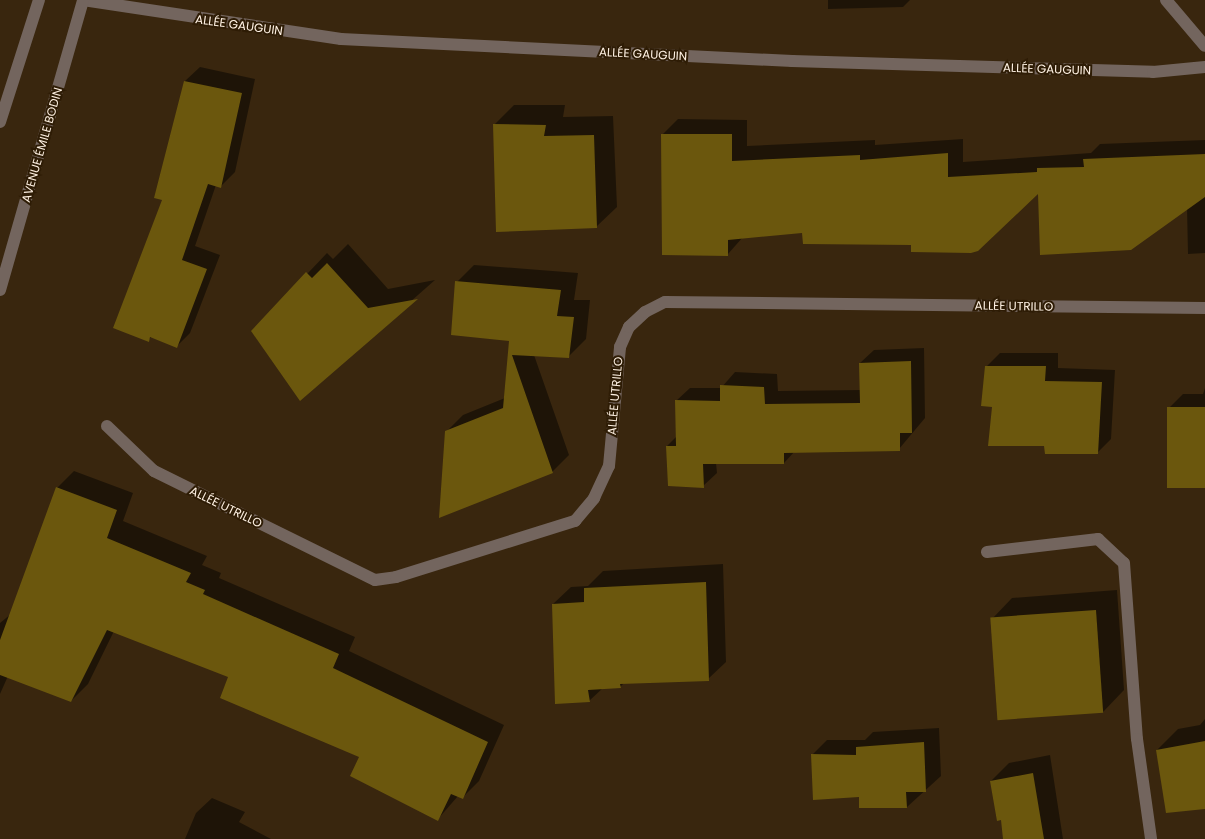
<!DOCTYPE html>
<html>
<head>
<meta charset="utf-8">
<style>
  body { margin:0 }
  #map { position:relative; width:1205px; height:839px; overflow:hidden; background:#39260e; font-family:Poppins,sans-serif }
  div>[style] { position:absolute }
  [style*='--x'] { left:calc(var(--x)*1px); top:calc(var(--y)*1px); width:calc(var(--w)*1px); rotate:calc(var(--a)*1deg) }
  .shadow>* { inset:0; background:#0007 }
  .building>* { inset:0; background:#6b570d; transform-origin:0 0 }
  .service>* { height:12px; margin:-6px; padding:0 6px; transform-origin:6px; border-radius:6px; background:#73655e }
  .minor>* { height:12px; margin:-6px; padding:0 6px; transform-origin:6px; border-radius:6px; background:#73655e }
  .tertiary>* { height:12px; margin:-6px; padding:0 6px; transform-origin:6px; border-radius:6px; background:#73655e }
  span { translate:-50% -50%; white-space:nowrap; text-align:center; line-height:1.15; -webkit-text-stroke:4px #2e1c05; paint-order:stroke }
  .street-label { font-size:12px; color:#fff2e4 }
</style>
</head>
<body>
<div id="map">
  <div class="shadow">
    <div style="clip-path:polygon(828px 0,910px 0,903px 7px,828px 9px)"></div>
    <div style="clip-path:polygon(200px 67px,255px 79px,235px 172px,221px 186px,216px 185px,195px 246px,220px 255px,190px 333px,176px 347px,152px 336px,148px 340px,164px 199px,185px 81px)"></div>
    <div style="clip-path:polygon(514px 105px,565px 105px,563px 117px,613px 116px,617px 207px,597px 226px,494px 125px)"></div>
    <div style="clip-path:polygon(678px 119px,747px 120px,747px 146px,875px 140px,875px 145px,963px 139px,963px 162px,1091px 153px,1100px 144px,1205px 140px,1205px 253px,1188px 254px,1187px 208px,1039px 191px,912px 244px,803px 232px,743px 237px,728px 254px,662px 135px)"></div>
    <div style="clip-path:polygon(348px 244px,388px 289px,435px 280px,300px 399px,252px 332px,327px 253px,333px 259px)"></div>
    <div style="clip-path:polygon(474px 265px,578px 273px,574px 300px,590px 300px,586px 339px,569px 356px,534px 355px,569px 455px,552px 472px,446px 432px,463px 415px,505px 398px,511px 340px,457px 282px)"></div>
    <div style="clip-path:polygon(924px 348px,925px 418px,899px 449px,795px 451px,784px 463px,716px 463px,717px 473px,703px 486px,667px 446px,677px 436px,676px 401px,690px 388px,721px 388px,735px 372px,777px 374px,778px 391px,861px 390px,860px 363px,874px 350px)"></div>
    <div style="clip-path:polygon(1000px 353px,1058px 353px,1058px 368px,1115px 370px,1111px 439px,1097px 453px,1046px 445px,993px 406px,987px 366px)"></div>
    <div style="clip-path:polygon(1205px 388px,1205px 487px,1169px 408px,1183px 394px,1203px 394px)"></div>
    <div style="clip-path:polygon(74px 471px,133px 493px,123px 521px,207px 556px,202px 565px,221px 573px,219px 578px,355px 637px,349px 651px,504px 725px,479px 781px,462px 798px,458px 796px,438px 819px,361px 757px,230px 676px,114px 631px,88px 684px,71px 701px,8px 676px,0 694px,0 623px,11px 614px,57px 488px)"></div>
    <div style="clip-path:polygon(723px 564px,726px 662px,708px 679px,625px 682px,620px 687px,603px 688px,589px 701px,553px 604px,571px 587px,588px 586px,603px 571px)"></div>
    <div style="clip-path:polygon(1117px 590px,1124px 690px,1103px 712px,991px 620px,1012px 598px)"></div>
    <div style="clip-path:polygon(1205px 719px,1205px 808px,1157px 750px,1178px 729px,1200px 725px)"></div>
    <div style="clip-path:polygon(939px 728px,941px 776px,907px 807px,860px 796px,812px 755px,827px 740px,865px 740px,873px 732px)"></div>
    <div style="clip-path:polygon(1050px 755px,1063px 839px,1004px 839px,1002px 818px,991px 781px,1009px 763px)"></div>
    <div style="clip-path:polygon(212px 798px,245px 812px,239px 822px,271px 839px,185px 839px,196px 813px)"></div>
  </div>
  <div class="building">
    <div style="clip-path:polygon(184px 81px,242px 93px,221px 188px,208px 184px,182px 260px,207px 269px,177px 348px,150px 337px,149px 342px,113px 328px,162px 200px,154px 198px)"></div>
    <div style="clip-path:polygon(493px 124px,546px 125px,544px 136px,594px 135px,597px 228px,496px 232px)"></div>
    <div style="clip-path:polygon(661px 134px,732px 134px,732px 161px,860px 155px,860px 160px,948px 153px,948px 177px,1037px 172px,1037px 168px,1084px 167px,1083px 159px,1205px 154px,1205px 197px,1131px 250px,1040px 255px,1038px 194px,978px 251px,971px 253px,911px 252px,911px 245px,803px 244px,802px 233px,728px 240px,728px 256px,662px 255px)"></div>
    <div style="clip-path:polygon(327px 263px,368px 308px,418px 299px,300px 401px,251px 331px,306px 272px,312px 278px)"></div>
    <div style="clip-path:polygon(455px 281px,561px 290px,557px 316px,574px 317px,569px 358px,512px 355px,553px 473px,439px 518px,445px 431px,503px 408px,509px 341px,451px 335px)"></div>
    <div style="clip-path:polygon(911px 361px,912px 433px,900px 433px,900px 451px,784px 453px,784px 464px,703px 464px,704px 488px,668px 486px,666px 446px,676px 446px,675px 400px,720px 401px,720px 385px,764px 387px,765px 404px,860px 403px,859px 363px)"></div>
    <div style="clip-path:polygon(985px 366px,1046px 366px,1045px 381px,1102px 382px,1098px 454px,1045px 454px,1044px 446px,988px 446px,992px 407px,981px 406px)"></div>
    <div style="left:1205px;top:407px;width:81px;height:38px;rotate:90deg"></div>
    <div style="clip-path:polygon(56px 487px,117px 510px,107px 538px,191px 573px,186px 582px,205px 590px,203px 594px,339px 654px,333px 668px,488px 742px,463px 799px,451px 794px,438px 821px,350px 776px,359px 757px,220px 698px,228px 677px,107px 630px,71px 702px,0 675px,0 640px)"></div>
    <div style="clip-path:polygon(706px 582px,709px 681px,620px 684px,621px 688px,588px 690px,590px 702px,555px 704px,552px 604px,584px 602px,584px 588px)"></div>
    <div style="left:1096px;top:610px;width:103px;height:106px;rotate:86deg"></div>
    <div style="clip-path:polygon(1205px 741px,1205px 809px,1166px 813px,1156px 750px)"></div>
    <div style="clip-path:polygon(924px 742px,926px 792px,906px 792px,907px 808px,859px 808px,859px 797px,813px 800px,811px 754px,856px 755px,856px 747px)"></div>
    <div style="clip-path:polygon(1033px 773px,1044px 839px,1003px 839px,1001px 820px,997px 821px,990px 781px)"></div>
  </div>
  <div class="service">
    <div style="--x:987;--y:552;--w:112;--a:-6.7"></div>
    <div style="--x:1098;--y:539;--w:35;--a:43"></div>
    <div style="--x:1124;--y:563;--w:176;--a:85.8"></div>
    <div style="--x:1137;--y:739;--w:101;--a:82"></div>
  </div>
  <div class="minor">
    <div style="--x:83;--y:0;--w:261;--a:8.6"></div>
    <div style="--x:341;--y:39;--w:452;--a:2.8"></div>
    <div style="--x:792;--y:61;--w:361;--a:1.7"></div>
    <div style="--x:1153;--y:72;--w:52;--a:-5.5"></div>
    <div style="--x:1166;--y:0;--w:60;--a:49.7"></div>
    <div style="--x:107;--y:426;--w:65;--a:43.8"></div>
    <div style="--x:154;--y:471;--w:246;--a:26.3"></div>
    <div style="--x:375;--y:580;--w:21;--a:-8"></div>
    <div style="--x:396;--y:577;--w:188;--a:-17.4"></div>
    <div style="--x:575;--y:521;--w:30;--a:-50"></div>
    <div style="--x:594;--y:498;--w:35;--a:-65"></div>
    <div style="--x:609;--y:466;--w:120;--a:-84.7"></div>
    <div style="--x:620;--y:347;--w:22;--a:-66"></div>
    <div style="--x:629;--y:327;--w:22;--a:-43"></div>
    <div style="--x:645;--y:312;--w:22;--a:-27"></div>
    <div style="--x:665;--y:302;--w:540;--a:0.64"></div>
  </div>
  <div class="tertiary">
    <div style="--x:0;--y:122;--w:128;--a:-72.3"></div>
    <div style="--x:0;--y:290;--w:302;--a:-74"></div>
  </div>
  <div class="street-label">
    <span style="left:239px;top:25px;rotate:8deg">ALLÉE GAUGUIN</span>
    <span style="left:643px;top:54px;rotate:3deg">ALLÉE GAUGUIN</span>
    <span style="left:1047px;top:69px;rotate:2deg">ALLÉE GAUGUIN</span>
    <span style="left:42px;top:145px;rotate:-74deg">AVENUE ÉMILE BODIN</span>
    <span style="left:1014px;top:306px;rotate:1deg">ALLÉE UTRILLO</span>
    <span style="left:615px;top:396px;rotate:-85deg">ALLÉE UTRILLO</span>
    <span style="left:226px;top:507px;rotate:26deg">ALLÉE UTRILLO</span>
  </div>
</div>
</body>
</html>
